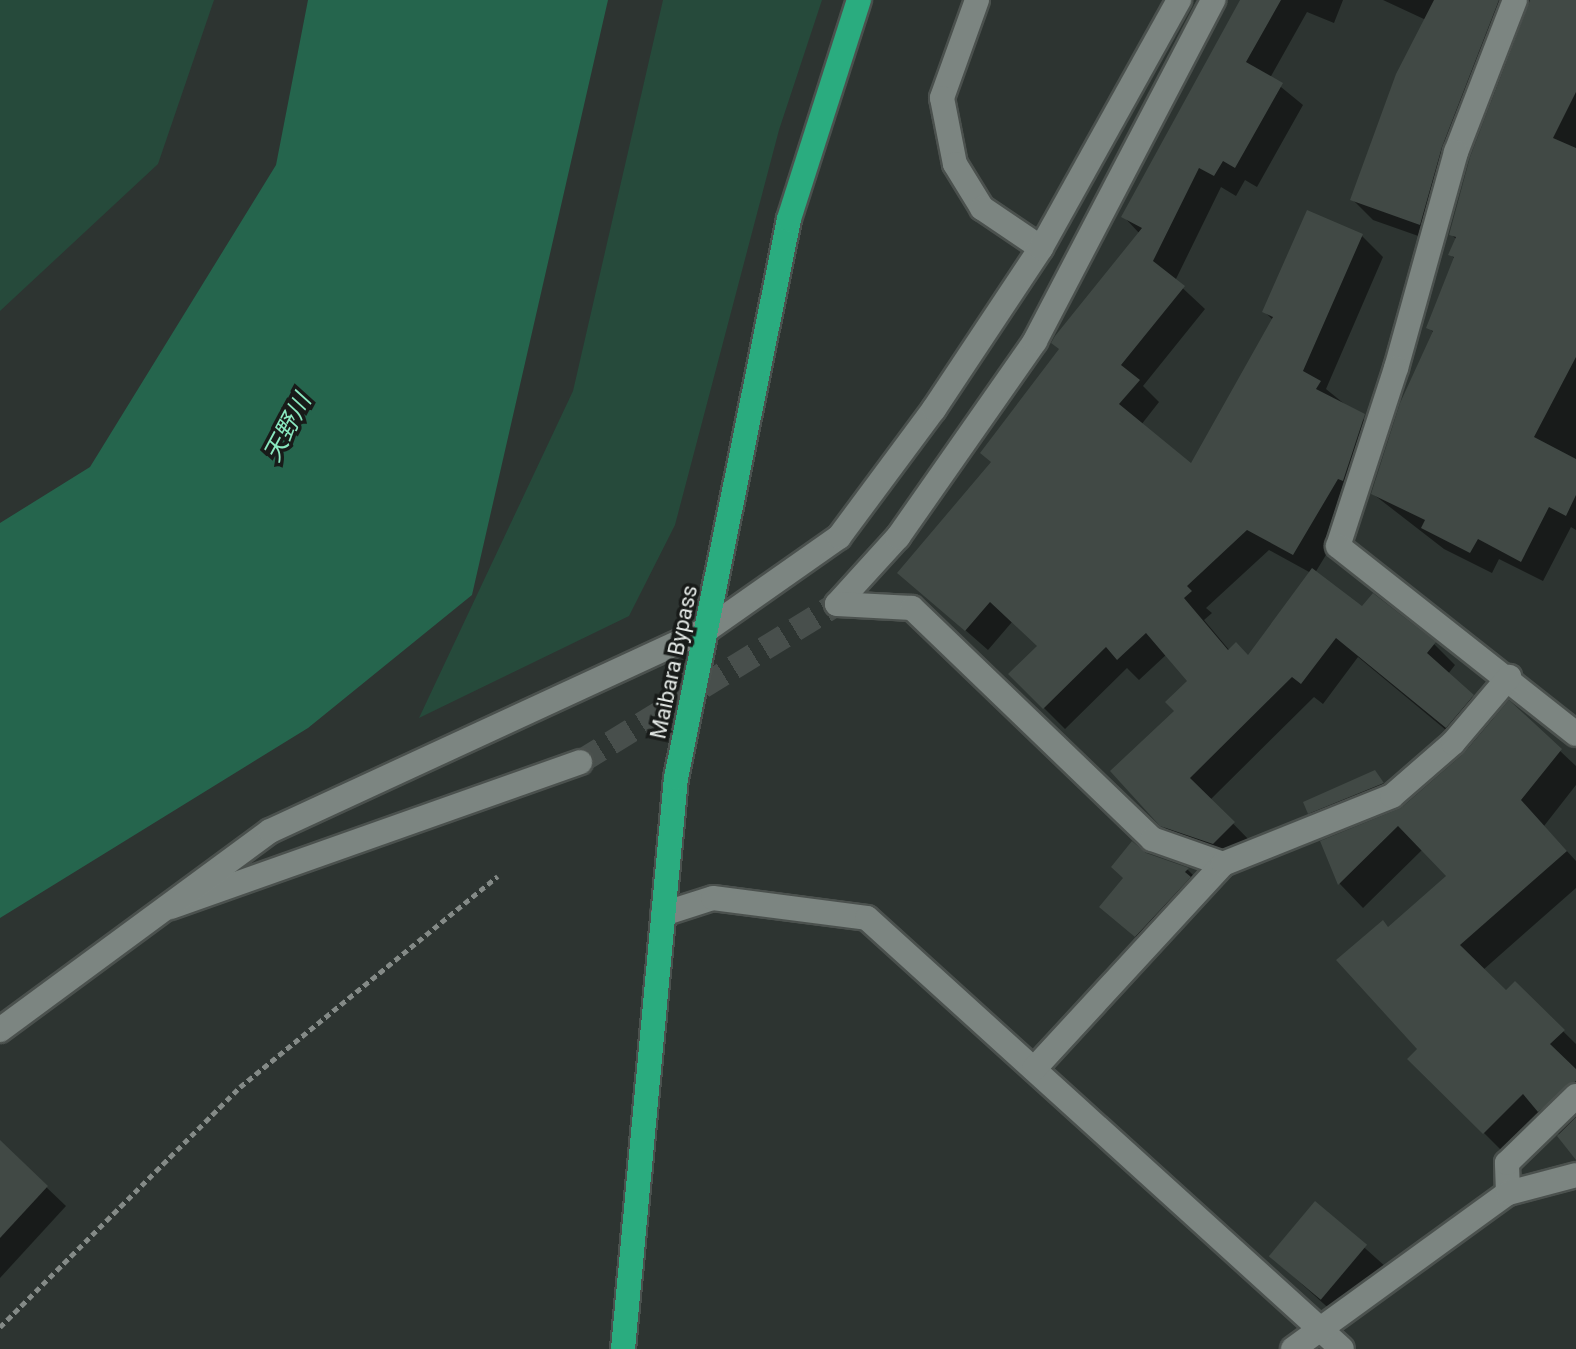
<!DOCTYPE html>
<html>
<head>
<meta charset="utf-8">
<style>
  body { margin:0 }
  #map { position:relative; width:1576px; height:1349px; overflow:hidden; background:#2d3431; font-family:Roboto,"Noto Sans JP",sans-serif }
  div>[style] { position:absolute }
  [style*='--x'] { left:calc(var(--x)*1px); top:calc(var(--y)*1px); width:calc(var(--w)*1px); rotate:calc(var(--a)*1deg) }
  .green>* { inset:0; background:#264a3b }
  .water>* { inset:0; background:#25654d }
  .shadow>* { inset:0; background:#0007; transform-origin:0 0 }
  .building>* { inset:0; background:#414945; transform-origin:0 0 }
  .street-tunnel>* { height:24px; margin-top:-12px; transform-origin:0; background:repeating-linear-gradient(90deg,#484f4c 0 24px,transparent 0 36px) }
  .path>* { height:5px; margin-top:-2.5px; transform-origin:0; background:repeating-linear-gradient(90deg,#848a87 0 6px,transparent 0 10px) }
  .roads { filter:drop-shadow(2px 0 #4b514e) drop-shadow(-2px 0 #4b514e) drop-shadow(0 2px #4b514e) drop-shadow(0 -2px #4b514e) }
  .street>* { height:24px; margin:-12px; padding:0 12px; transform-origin:12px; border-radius:12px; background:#7c8581 }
  .secondary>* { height:24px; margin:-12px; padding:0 12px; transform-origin:12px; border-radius:12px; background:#7c8581 }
  .highway>* { height:24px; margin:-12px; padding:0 12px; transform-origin:12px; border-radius:12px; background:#2aac7f }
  span { translate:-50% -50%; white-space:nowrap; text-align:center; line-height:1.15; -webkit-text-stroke:7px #181b19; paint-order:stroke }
  .street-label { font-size:22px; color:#e3e8e5 }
  .water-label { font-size:24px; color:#8ae9c0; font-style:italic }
</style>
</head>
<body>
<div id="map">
  <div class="green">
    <div style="clip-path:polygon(0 0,214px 0,158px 164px,0 311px)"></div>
    <div style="clip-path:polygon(663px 0,822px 0,779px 130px,675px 525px,629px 616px,419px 718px,573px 391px)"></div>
  </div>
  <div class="water">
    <div style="clip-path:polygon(308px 0,608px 0,472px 595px,308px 728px,0 918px,0 523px,90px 467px,276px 165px)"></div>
  </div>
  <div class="shadow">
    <div style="clip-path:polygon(evenodd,1242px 0,1343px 0,1334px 23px,1307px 12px,1270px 78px,1303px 105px,1257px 187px,1245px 180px,1236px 196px,1221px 187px,1175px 281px,1205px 309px,1143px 386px,1159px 402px,1141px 425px,1191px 466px,1273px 320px,1265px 312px,1362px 236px,1383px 257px,1326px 389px,1385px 437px,1360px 499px,1315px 573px,1363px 608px,1434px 644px,1455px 665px,1448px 674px,1496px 719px,1509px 703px,1576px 766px,1576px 785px,1544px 826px,1576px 861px,1576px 888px,1483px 970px,1506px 993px,1515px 984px,1576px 1044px,1576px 1156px,1546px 1118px,1508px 1157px,1410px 1059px,1420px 1049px,1389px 929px,1449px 877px,1423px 849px,1363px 908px,1340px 884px,1322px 842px,1402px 809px,1470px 750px,1358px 657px,1323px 704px,1314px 697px,1210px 800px,1254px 845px,1234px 865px,1184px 847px,1162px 825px,1177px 711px,1190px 681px,1167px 654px,1139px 680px,1127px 668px,1065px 729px,1010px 674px,1039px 646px,1012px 622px,988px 650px,900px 573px,993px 463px,1140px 234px,1124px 217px,1242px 0,1269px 550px,1311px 573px,1248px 658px,1230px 651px,1204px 620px,1212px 613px,1206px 608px,1269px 550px)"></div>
    <div style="clip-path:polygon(1383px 0,1512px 0,1527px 15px,1529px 0,1576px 0,1576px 530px,1571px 527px,1543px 581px,1499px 559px,1492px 573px,1444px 549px,1373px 494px,1434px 333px,1428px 327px,1455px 259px,1450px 254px,1457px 240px,1451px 234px,1510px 59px,1462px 168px,1441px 244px,1373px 220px,1352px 199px,1426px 20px)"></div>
    <div style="clip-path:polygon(1375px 772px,1392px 793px,1319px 822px,1310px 812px)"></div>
    <div style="clip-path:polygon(1145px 855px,1188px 870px,1207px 889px,1203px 892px,1208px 898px,1156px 955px,1102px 907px)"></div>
    <div style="clip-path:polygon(0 1143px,66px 1206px,0 1278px)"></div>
    <div style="left:1316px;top:1204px;width:93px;height:69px;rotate:42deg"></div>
  </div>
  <div class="building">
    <div style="clip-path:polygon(1240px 0,1281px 0,1246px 62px,1283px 83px,1235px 168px,1223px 161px,1214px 176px,1199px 168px,1153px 261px,1185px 286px,1121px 365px,1140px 380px,1119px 404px,1191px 463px,1273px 317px,1262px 312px,1307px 210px,1363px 234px,1303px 371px,1321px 381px,1316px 389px,1365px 414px,1343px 481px,1338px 479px,1293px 555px,1247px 530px,1187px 586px,1192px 591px,1184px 598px,1228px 650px,1236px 642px,1248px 655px,1312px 568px,1362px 606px,1373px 593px,1436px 642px,1427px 653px,1474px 695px,1446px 728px,1336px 638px,1301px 684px,1292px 677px,1190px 778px,1235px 822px,1213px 844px,1160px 826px,1110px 771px,1174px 711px,1165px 702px,1187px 681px,1146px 633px,1117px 660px,1106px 647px,1043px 709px,1008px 674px,1037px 646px,990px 602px,965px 631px,897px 573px,991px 462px,980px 453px,1059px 349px,1051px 343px,1055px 336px,1142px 228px,1121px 217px)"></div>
    <div style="clip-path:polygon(1434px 0,1499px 0,1442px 147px,1420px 225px,1350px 200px,1396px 74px)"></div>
    <div style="clip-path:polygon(1530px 0,1576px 0,1576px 92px,1553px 138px,1576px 148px,1576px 357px,1534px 437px,1576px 459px,1576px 495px,1566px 516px,1549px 507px,1521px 562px,1478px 539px,1470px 553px,1421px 528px,1425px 520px,1371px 494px,1400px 403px,1433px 331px,1426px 328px,1454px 257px,1448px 255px,1456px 237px,1449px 235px,1470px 157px)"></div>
    <div style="clip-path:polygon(1509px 700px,1562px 749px,1521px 800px,1567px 851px,1460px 945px,1506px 990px,1515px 981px,1565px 1030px,1550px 1044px,1576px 1069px,1576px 1081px,1538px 1112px,1523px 1094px,1483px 1134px,1407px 1059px,1417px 1049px,1336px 960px,1383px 920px,1388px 927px,1446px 876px,1398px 826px,1338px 885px,1320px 841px,1401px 808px,1463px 754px)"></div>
    <div style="clip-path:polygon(1375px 770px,1384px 783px,1308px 814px,1303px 802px)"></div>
    <div style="clip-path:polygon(1132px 841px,1146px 853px,1189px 868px,1185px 872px,1191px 877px,1135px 937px,1099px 907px,1123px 878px,1111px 867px)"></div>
    <div style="clip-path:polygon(1576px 1117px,1576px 1160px,1557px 1136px)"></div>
    <div style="clip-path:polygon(0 1140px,48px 1186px,0 1238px)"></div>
    <div style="left:1315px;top:1201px;width:68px;height:72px;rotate:40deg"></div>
  </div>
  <div class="street-tunnel">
    <div style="--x:580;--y:762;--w:302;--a:-31.6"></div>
  </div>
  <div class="path">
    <div style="--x:0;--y:1327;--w:339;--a:-45"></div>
    <div style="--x:240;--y:1087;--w:333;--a:-39.3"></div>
  </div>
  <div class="roads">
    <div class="street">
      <div style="--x:977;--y:0;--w:104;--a:109.7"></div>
      <div style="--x:942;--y:98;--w:67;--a:78.9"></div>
      <div style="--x:955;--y:164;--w:52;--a:58.5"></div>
      <div style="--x:982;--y:208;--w:71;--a:34.1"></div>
      <div style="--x:1515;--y:0;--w:163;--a:111.2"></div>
      <div style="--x:1456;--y:152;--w:224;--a:105.5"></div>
      <div style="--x:1396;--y:368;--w:187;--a:108"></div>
      <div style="--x:1338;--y:546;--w:303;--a:38.3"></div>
      <div style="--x:837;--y:604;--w:91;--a:-47.7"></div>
      <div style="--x:898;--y:537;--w:239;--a:-55"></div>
      <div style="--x:1035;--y:341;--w:385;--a:-62.4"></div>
      <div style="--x:837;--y:604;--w:75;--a:3.1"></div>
      <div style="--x:912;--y:608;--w:333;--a:43.9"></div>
      <div style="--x:1152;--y:839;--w:75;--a:19.4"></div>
      <div style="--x:171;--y:907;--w:434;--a:-19.5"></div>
      <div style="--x:663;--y:914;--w:52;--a:-17.7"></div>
      <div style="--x:713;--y:898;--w:155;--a:7.4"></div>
      <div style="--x:867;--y:918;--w:641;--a:42.22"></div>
      <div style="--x:1034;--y:1069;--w:279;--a:-47.3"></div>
      <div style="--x:1223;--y:864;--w:182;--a:-21.9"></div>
      <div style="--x:1392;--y:796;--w:81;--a:-41"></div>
      <div style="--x:1453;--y:743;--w:87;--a:-49.7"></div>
      <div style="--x:1508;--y:1193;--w:30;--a:-92"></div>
      <div style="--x:1507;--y:1163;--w:96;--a:-44.2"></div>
      <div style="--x:1293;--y:1349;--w:266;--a:-36"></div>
      <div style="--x:1508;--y:1193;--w:70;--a:-14.8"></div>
    </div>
    <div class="secondary">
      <div style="--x:0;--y:1030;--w:335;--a:-36.4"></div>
      <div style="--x:270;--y:831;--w:482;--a:-24.8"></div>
      <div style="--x:708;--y:629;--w:160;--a:-35.1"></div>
      <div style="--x:839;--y:537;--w:159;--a:-53.4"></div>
      <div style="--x:934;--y:409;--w:193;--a:-56.4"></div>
      <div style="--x:1041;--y:248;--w:284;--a:-60.9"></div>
    </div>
    <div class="highway">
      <div style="--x:623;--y:1349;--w:573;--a:-84.7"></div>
      <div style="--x:676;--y:778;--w:570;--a:-78.57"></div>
      <div style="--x:789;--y:219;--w:230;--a:-72.3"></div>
    </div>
  </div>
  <div class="street-label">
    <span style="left:674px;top:662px;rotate:-78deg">Maibara Bypass</span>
  </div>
  <div class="water-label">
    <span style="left:288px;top:428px;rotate:-62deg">天野川</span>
  </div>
</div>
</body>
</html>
